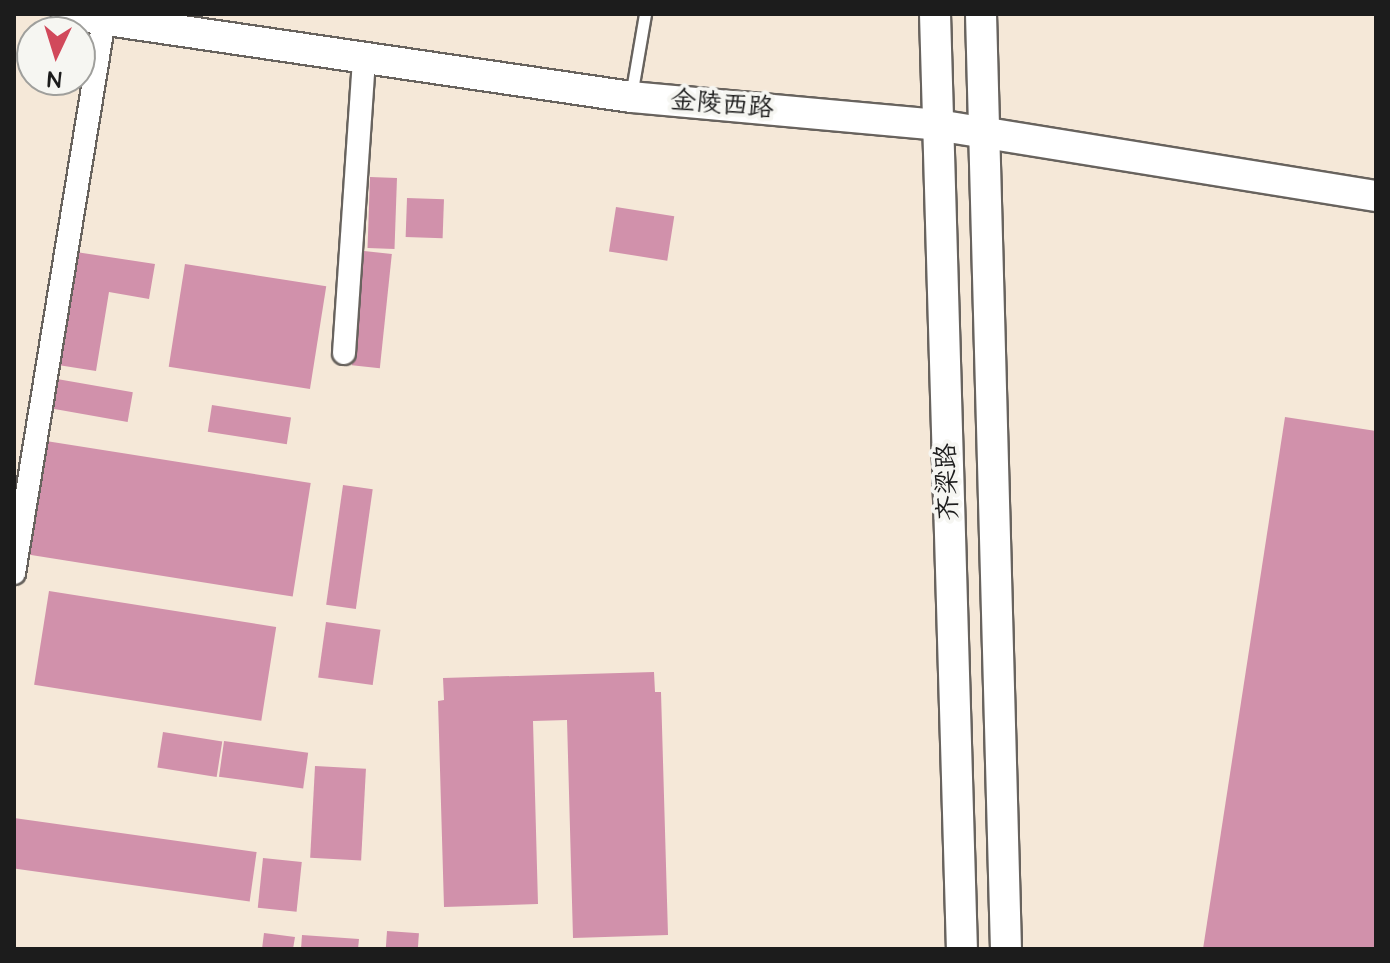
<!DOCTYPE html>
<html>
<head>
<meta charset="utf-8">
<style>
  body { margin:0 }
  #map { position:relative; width:1390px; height:963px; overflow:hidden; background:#f5e8d8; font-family:"Architects Daughter","LXGW WenKai TC",sans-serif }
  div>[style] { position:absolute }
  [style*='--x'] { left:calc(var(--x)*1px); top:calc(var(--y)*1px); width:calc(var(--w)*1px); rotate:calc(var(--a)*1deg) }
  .building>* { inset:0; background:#d191ab; transform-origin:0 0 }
  .roads { filter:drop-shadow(2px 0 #68635e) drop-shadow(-2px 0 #68635e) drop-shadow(0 2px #68635e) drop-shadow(0 -2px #68635e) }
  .service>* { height:11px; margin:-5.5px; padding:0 5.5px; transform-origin:5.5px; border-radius:5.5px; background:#fff }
  .minor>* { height:22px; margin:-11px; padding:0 11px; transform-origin:11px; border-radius:11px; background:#fff }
  .secondary>* { height:30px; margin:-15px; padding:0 15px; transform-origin:15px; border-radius:15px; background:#fff }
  span { translate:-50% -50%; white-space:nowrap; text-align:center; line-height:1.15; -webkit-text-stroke:8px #f6f6f2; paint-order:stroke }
  .street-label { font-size:26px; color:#1c1c1c }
  .frame { position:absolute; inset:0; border:16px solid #1c1c1c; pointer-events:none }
  .north { position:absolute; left:16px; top:16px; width:80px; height:80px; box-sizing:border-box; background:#f6f6f2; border:2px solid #9f9f9c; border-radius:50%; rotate:184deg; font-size:22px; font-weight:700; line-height:32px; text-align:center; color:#1c1c1c }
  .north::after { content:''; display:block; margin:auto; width:28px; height:36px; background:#d1495b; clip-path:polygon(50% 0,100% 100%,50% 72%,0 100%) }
</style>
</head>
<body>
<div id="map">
  <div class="building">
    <div style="left:370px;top:177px;width:27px;height:71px;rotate:2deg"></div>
    <div style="left:407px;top:198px;width:37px;height:39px;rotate:2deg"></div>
    <div style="left:616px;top:207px;width:59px;height:45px;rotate:9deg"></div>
    <div style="left:364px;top:251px;width:28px;height:115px;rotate:6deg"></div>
    <div style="clip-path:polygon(76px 252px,155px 264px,149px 299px,109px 292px,96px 371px,58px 365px)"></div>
    <div style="left:185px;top:264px;width:143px;height:104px;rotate:9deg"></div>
    <div style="left:57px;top:379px;width:77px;height:30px;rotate:10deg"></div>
    <div style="left:212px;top:405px;width:80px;height:27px;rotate:9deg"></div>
    <div style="clip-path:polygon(1285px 417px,1376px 431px,1376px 949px,1203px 949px)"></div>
    <div style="left:46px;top:441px;width:268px;height:115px;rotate:9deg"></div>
    <div style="left:343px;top:485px;width:30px;height:121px;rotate:8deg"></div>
    <div style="left:49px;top:591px;width:230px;height:95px;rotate:9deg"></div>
    <div style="left:326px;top:622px;width:55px;height:56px;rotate:8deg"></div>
    <div style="clip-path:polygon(654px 672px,655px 692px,661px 692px,668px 935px,573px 938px,567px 720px,533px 721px,538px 904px,444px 907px,438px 701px,444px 700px,443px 678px)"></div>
    <div style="left:163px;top:732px;width:60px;height:36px;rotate:9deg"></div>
    <div style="left:224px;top:741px;width:85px;height:36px;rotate:8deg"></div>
    <div style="left:315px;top:766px;width:51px;height:92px;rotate:3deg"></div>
    <div style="left:14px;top:818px;width:245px;height:50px;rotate:8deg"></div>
    <div style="left:263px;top:858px;width:39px;height:50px;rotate:6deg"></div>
    <div style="left:387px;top:931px;width:32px;height:18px;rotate:4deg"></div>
    <div style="clip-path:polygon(264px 933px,295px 937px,293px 949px,262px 949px)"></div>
    <div style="clip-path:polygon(302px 935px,359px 939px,358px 949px,301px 949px)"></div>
  </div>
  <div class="roads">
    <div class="service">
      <div style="--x:631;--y:96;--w:83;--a:-80.3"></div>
    </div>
    <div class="minor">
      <div style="--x:344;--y:353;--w:295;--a:-86.1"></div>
      <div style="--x:14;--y:573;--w:560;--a:-80.76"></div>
    </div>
    <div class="secondary">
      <div style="--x:67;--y:14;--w:570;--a:8.37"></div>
      <div style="--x:631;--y:97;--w:307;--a:5.2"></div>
      <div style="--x:937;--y:125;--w:445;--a:9.2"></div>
      <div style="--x:935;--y:14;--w:935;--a:88.35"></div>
      <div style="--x:981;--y:14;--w:935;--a:88.47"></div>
    </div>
  </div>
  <div class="street-label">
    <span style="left:722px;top:105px;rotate:5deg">金陵西路</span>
    <span style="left:948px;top:482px;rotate:-92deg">齐梁路</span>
  </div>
  <div class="frame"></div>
  <div class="north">N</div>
</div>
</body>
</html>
